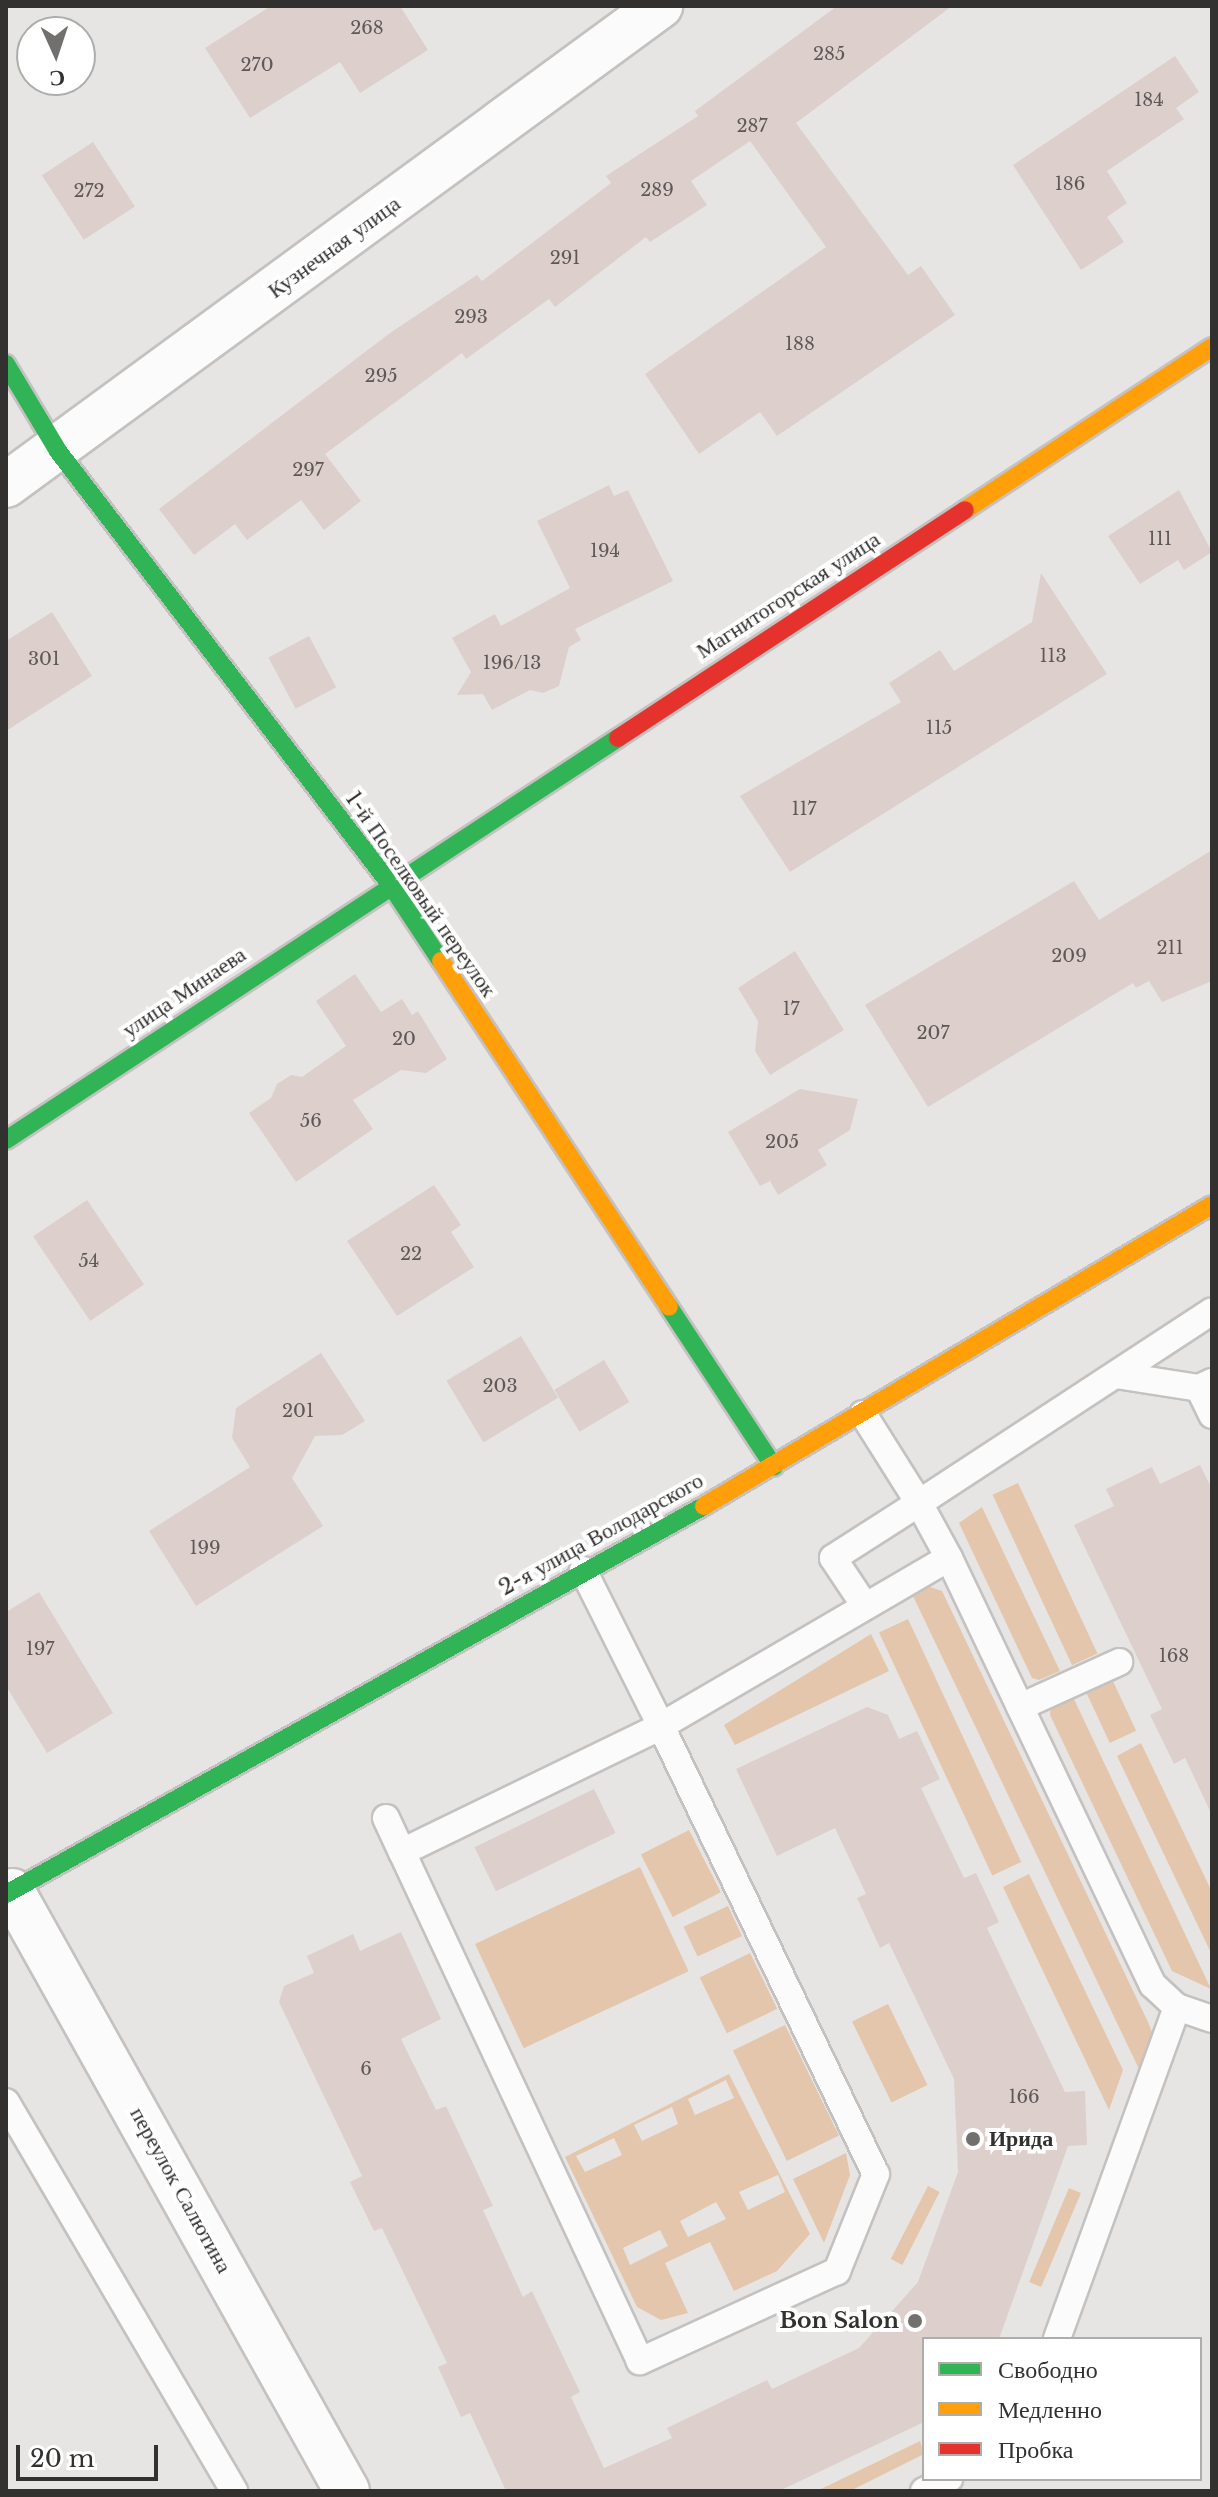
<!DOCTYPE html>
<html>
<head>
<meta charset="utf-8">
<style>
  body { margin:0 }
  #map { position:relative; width:1218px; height:2497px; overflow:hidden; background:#e7e5e3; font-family:"Libre Baskerville",serif }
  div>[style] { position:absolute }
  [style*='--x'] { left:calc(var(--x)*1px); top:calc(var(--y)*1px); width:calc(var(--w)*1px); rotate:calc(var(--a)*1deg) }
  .green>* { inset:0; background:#e3c6ab; transform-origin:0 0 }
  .building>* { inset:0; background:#ddcfcc; transform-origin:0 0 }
  .roads { filter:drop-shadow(2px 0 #c4c2c1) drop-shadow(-2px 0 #c4c2c1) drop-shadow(0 2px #c4c2c1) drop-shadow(0 -2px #c4c2c1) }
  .lane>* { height:26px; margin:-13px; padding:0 13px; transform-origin:13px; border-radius:13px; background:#fbfbfb }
  .street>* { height:44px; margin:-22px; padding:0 22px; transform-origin:22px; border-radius:22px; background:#fbfbfb }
  .fast>* { height:18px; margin:-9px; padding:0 9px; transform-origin:9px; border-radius:9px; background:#30b455 }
  .slow>* { height:18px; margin:-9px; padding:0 9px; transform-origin:9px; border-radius:9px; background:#ff9f0a }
  .jam>* { height:18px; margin:-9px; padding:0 9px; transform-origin:9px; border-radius:9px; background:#e5322d }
  .dots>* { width:22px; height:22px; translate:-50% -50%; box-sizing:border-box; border:4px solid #fff; border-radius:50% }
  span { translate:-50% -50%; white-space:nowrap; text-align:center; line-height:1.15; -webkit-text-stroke:8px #fff; paint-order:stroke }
  .number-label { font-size:18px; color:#5e5958 }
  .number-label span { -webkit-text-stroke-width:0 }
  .street-label { font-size:22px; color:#323130 }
  .poi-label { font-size:22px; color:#323130; font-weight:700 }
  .left { translate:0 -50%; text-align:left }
  .right { translate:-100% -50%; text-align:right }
  .frame { position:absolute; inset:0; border:8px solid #323130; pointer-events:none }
  .legend { position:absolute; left:922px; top:2337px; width:280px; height:144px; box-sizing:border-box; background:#fff; border:2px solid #adadac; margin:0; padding:10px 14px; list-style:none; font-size:24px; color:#323130 }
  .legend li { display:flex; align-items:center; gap:16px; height:40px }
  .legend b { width:40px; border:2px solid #adadac }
  .north { position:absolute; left:16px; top:16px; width:80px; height:80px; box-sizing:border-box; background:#fff; border:2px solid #adadac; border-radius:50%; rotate:177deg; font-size:22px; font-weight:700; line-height:32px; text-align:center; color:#323130 }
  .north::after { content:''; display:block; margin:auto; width:28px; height:36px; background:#71706f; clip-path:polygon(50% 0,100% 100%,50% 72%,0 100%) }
  .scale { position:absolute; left:16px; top:2445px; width:142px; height:36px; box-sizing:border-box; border:4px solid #323130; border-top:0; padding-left:10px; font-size:24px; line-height:28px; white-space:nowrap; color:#323130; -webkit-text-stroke:6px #fff; paint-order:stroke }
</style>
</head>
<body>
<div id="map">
  <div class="green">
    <div style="left:1018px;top:1483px;width:188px;height:28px;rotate:65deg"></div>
    <div style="clip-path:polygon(982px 1507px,1060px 1671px,1039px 1680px,1032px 1678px,959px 1523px)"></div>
    <div style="clip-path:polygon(930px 1587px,942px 1591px,1148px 2022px,1152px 2032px,1139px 2069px,913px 1596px)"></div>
    <div style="left:908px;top:1619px;width:268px;height:32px;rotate:65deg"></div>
    <div style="clip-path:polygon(871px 1634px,889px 1671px,735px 1745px,724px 1725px)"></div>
    <div style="left:1112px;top:1679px;width:57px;height:29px;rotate:65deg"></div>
    <div style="clip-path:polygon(1073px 1697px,1211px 1989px,1172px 1971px,1050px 1715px,1051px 1706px)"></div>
    <div style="clip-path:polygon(1141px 1743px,1212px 1892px,1212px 1955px,1117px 1756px)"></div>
    <div style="left:689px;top:1830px;width:70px;height:54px;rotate:63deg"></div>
    <div style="left:640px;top:1867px;width:115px;height:182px;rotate:65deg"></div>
    <div style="clip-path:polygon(1029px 1874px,1123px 2070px,1109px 2110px,1003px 1887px)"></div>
    <div style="left:728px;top:1906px;width:33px;height:49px;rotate:65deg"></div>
    <div style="left:750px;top:1953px;width:62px;height:56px;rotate:64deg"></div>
    <div style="left:888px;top:2004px;width:90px;height:40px;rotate:64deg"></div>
    <div style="left:785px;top:2025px;width:123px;height:58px;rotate:64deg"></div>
    <div style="clip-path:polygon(evenodd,729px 2074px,810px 2234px,777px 2271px,734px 2291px,710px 2242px,665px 2263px,688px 2313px,661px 2320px,637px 2307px,565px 2157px,729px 2074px,726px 2080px,734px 2098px,695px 2115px,688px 2099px,726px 2080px,729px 2074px,672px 2107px,678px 2124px,642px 2141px,634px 2125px,672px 2107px,729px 2074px,614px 2138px,622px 2155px,585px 2172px,576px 2156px,614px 2138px,729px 2074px,778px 2175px,785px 2192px,748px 2210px,739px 2192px,778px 2175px,729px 2074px,716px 2202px,726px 2219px,688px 2237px,680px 2221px,716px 2202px,729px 2074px,660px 2230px,668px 2246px,630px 2265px,623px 2248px,660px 2230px)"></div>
    <div style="clip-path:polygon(846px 2153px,850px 2175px,824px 2243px,793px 2179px)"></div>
    <div style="left:928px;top:2186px;width:13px;height:82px;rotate:27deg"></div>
    <div style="left:1069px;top:2188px;width:13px;height:102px;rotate:23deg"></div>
    <div style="clip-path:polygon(920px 2441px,924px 2454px,850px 2491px,821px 2489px)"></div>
  </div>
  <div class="building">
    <div style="clip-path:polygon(271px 6px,400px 6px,428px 50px,360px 93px,340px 62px,250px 118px,205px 48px)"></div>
    <div style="clip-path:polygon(837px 6px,952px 6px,796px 123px,908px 275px,921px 266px,955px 315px,777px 436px,760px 412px,699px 454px,645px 374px,826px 247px,750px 141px,691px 181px,707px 205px,650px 242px,646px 237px,555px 307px,549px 299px,466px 359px,462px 353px,325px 454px,361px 501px,324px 530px,301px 500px,247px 540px,235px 524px,194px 555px,159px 509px,390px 333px,477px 275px,482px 281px,611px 183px,606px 176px,698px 116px,695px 111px)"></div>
    <div style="clip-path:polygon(1175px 56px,1199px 92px,1176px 108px,1184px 119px,1107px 171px,1127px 203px,1107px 217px,1124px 242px,1081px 270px,1013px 165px)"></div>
    <div style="left:93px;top:142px;width:77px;height:61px;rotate:57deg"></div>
    <div style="clip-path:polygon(609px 485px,614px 496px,628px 490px,673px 581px,575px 629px,581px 640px,569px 647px,559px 686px,543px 693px,530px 690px,492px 710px,483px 694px,457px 695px,471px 672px,452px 638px,495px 614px,501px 626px,570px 588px,537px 521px)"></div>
    <div style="clip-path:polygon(1179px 490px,1212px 552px,1184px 570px,1178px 560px,1140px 584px,1108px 536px)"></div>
    <div style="clip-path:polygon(1041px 573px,1107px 674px,790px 872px,740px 796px,901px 702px,889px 683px,940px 650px,954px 671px,1032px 622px)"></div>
    <div style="clip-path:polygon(52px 612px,92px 676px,6px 731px,6px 641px)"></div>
    <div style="left:309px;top:636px;width:58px;height:46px;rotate:62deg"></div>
    <div style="clip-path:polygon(1212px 850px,1212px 981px,1162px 1002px,1149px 981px,1136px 988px,1133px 983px,928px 1107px,865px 1005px,1074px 881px,1099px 920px)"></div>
    <div style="clip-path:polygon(795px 951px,844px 1030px,770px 1075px,755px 1051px,758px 1021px,738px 988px)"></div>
    <div style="clip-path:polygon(355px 974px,381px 1012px,402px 999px,412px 1015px,418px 1011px,447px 1059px,426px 1073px,401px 1070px,353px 1100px,373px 1129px,296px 1182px,249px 1113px,271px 1098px,277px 1084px,291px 1075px,302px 1077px,346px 1046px,316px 1001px)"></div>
    <div style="clip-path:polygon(800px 1089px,858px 1099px,850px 1130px,818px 1150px,827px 1165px,778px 1195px,770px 1181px,760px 1186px,728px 1132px)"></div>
    <div style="clip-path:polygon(434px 1185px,461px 1225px,451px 1232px,474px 1267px,397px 1316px,347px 1241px)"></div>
    <div style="left:87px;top:1200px;width:102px;height:65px;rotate:56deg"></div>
    <div style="left:521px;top:1336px;width:72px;height:87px;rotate:59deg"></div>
    <div style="clip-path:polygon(321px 1353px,365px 1421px,342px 1435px,315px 1436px,292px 1478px,323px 1526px,196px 1606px,149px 1531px,250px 1467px,232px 1438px,236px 1408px)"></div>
    <div style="left:604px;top:1360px;width:49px;height:58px;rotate:59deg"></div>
    <div style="clip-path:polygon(1200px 1465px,1212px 1489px,1212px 1815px,1185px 1758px,1174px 1764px,1150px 1715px,1162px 1709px,1074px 1525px,1114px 1506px,1106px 1489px,1152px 1467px,1160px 1484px)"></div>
    <div style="clip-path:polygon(39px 1592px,113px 1713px,47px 1753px,6px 1686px,6px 1612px)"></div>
    <div style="clip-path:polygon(867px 1707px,888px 1715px,899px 1739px,917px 1731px,940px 1779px,921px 1788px,964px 1878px,976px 1873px,999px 1922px,987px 1928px,1065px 2092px,1085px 2091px,1087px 2145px,1068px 2146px,999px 2339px,924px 2339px,924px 2422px,779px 2491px,506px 2491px,470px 2413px,461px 2417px,438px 2367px,447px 2363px,382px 2228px,374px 2231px,350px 2182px,362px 2176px,279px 2002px,284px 1986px,314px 1973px,307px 1956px,353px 1934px,360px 1951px,401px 1932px,441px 2019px,401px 2039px,436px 2110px,446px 2106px,493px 2206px,483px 2210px,523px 2297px,532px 2291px,580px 2392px,571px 2397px,604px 2468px,672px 2438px,667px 2428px,767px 2380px,772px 2389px,859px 2348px,918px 2282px,958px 2172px,954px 2079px,889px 1943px,880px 1948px,857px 1898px,866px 1894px,835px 1828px,777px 1856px,736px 1769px)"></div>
    <div style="left:594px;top:1789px;width:49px;height:133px;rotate:64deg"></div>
  </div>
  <div class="roads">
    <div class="lane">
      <div style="--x:1116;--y:1375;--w:84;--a:8.9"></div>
      <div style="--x:1199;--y:1388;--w:14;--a:-25"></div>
      <div style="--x:1199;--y:1388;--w:30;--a:64"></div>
      <div style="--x:863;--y:1414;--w:105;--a:57.8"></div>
      <div style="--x:919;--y:1503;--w:102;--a:147.4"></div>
      <div style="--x:833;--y:1558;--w:58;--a:56.3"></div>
      <div style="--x:949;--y:1558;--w:63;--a:-118.6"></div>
      <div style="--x:919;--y:1503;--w:350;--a:-33.2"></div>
      <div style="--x:583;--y:1570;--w:174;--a:63.4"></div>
      <div style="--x:661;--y:1726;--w:497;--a:64.4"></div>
      <div style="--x:876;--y:2174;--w:105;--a:111.9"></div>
      <div style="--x:837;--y:2271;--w:217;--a:155.4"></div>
      <div style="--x:640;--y:2361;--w:562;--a:-115.06"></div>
      <div style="--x:402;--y:1852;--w:288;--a:-25.9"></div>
      <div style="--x:661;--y:1726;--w:333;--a:-30.3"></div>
      <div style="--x:949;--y:1558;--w:473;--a:64.5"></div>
      <div style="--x:1153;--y:1985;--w:33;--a:43"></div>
      <div style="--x:1177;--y:2007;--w:353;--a:109.9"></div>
      <div style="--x:1020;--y:1707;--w:109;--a:-24.4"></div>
      <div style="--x:386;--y:1818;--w:38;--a:65"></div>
      <div style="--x:1177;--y:2007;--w:37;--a:19"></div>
      <div style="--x:6;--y:2102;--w:451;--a:59.6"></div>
      <div style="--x:924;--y:2491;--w:28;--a:-26"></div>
    </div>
    <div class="street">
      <div style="--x:6;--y:485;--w:811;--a:-36.22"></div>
      <div style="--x:12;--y:1891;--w:687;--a:60.82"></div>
    </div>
    <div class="fast">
      <div style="--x:6;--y:364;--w:101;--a:59.1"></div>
      <div style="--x:58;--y:451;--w:546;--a:52.52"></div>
      <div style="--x:390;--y:884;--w:92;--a:56.5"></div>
      <div style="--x:6;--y:1140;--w:732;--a:-33.3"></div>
      <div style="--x:669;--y:1307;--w:191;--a:56.7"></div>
      <div style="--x:6;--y:1894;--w:799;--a:-29.07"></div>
    </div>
    <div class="slow">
      <div style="--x:965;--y:510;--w:296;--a:-33.4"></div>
      <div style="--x:441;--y:961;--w:414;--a:56.6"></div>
      <div style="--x:704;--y:1506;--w:590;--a:-30.65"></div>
    </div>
    <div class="jam">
      <div style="--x:618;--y:738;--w:415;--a:-33.3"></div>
    </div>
  </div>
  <div class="dots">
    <div style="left:973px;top:2139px;background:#71706f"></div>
    <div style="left:915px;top:2321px;background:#71706f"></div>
  </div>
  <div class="number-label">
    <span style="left:367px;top:28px">268</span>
    <span style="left:829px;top:54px">285</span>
    <span style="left:257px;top:65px">270</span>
    <span style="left:1149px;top:100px">184</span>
    <span style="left:752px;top:126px">287</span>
    <span style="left:1070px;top:184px">186</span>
    <span style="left:657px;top:190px">289</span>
    <span style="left:89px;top:191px">272</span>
    <span style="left:565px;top:258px">291</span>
    <span style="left:471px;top:317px">293</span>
    <span style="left:800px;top:344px">188</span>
    <span style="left:381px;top:376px">295</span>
    <span style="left:308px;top:470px">297</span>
    <span style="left:1160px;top:539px">111</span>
    <span style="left:605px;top:551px">194</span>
    <span style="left:1053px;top:656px">113</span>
    <span style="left:44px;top:659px">301</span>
    <span style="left:512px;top:663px">196/13</span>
    <span style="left:939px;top:728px">115</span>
    <span style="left:804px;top:809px">117</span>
    <span style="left:1170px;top:948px">211</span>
    <span style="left:1069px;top:956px">209</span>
    <span style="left:791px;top:1009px">17</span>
    <span style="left:933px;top:1033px">207</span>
    <span style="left:404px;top:1039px">20</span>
    <span style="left:311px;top:1121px">56</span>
    <span style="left:782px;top:1142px">205</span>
    <span style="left:411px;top:1254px">22</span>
    <span style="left:89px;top:1261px">54</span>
    <span style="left:500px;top:1386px">203</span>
    <span style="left:298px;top:1411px">201</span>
    <span style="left:205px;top:1548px">199</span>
    <span style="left:40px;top:1649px">197</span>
    <span style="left:1174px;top:1656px">168</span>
    <span style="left:366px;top:2069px">6</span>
    <span style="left:1024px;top:2097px">166</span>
  </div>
  <div class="street-label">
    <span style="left:334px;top:247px;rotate:-36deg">Кузнечная улица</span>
    <span style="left:788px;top:595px;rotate:-33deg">Магнитогорская улица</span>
    <span style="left:421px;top:894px;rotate:55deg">1-й Поселковый переулок</span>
    <span style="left:184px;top:992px;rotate:-34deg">улица Минаева</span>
    <span style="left:601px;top:1534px;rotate:-29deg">2-я улица Володарского</span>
    <span style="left:181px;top:2190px;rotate:61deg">переулок Салютина</span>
  </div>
  <div class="poi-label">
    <span class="left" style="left:989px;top:2139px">Ирида</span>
    <span class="right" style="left:899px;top:2321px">Bon Salon</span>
  </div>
  <div class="frame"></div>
  <ul class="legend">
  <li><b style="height:10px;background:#30b455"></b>Свободно</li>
  <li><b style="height:10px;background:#ff9f0a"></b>Медленно</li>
  <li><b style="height:10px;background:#e5322d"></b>Пробка</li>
  </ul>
  <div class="north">С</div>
  <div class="scale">20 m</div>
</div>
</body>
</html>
